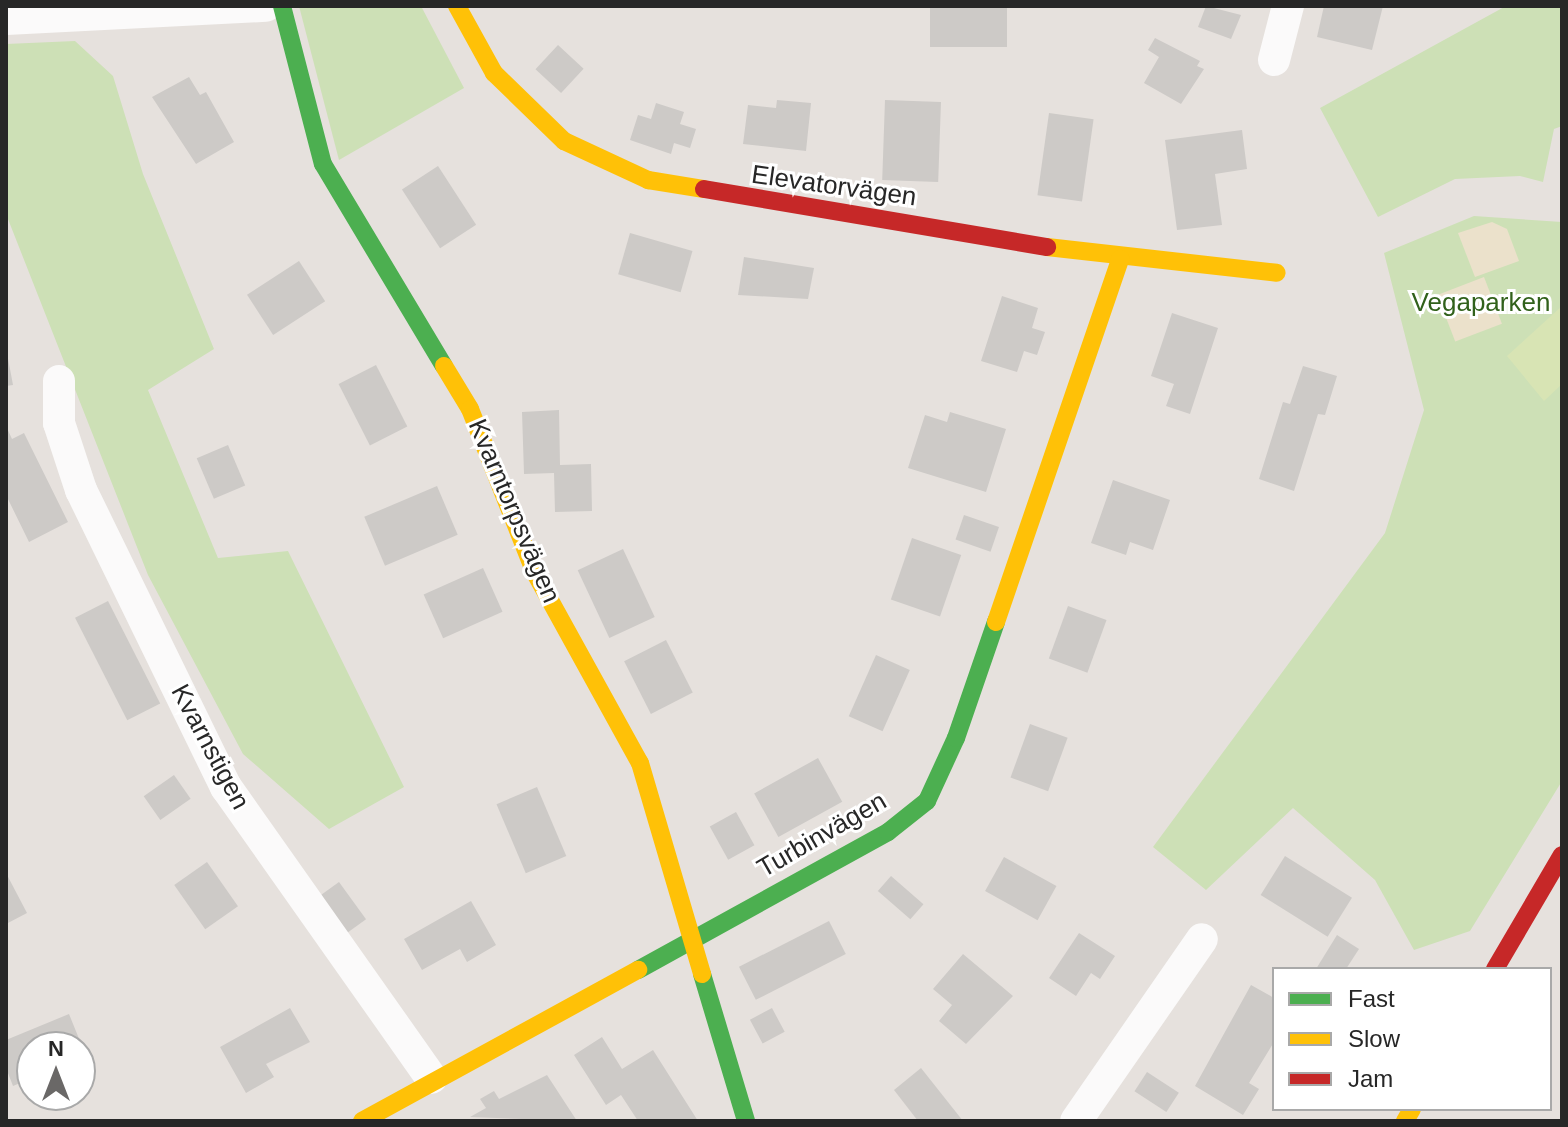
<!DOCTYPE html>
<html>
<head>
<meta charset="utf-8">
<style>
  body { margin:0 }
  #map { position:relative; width:1568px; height:1127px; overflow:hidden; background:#e6e1dd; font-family:Arial,sans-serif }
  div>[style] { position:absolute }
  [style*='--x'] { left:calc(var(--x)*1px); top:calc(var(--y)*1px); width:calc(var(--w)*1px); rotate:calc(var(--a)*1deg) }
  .green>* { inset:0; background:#cde0b6 }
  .sand>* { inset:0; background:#ebe1cb; transform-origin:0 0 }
  .pitch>* { inset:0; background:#d8e4b4 }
  .building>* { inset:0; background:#cdcac7; transform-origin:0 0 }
  .street>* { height:32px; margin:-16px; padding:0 16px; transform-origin:16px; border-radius:16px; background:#fbfafa }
  .fast>* { height:18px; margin:-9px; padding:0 9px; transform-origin:9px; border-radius:9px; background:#4caf50 }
  .slow>* { height:18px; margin:-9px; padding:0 9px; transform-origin:9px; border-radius:9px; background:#ffc107 }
  .jam>* { height:18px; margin:-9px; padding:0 9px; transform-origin:9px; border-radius:9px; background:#c62828 }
  span { translate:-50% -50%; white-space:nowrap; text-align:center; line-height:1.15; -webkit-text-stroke:6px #fff; paint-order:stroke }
  .street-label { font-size:26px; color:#272727 }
  .park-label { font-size:26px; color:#31611b }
  .frame { position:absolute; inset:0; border:8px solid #272727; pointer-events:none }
  .legend { position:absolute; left:1272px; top:967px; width:280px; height:144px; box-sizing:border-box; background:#fff; border:2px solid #a9a9a9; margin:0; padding:10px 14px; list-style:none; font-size:24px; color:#272727 }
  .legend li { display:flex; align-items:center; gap:16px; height:40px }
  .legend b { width:40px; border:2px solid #a9a9a9 }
  .north { position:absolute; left:16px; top:1031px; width:80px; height:80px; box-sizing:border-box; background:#fff; border:2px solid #a9a9a9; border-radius:50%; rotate:0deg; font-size:22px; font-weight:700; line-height:32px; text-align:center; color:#272727 }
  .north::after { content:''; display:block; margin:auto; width:28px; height:36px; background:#6a6867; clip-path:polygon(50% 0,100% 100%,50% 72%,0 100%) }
</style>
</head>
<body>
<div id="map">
  <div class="green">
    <div style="clip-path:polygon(299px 6px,421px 6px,464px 88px,339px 160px)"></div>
    <div style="clip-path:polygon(1506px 6px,1562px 6px,1562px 126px,1554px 129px,1543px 182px,1520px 176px,1455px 179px,1378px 217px,1320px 108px)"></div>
    <div style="clip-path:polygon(75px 41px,113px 76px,143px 174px,214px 349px,148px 390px,218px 558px,288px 551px,404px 787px,329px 829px,243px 754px,148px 575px,6px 214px,6px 44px)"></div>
    <div style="clip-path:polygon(1474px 216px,1562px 222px,1562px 781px,1470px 931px,1414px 950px,1375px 880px,1293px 808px,1206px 890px,1153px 847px,1385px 533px,1424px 410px,1384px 253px)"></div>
  </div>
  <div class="sand">
    <div style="clip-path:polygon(1492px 222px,1507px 229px,1519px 261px,1475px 277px,1458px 233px)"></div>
    <div style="left:1484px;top:277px;width:50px;height:50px;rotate:69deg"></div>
  </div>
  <div class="pitch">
    <div style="clip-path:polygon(1562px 306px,1562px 384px,1544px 401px,1507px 356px)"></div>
  </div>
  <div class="building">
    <div style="left:930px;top:6px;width:77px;height:41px"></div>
    <div style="clip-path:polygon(1206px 6px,1241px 15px,1231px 39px,1198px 27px)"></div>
    <div style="clip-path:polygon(1324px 6px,1383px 6px,1372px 50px,1317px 37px)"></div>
    <div style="clip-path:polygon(1155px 38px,1200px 61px,1197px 66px,1204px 69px,1181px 104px,1144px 83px,1159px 57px,1148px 50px)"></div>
    <div style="left:558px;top:45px;width:35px;height:33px;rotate:43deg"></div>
    <div style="clip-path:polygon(189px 77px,200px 95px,206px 92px,234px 142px,196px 164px,152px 97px)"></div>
    <div style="clip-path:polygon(777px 100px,811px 103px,806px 151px,743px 144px,748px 105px,776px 108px)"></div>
    <div style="left:885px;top:100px;width:56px;height:80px;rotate:2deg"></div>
    <div style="clip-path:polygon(656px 103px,684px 112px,680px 124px,696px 129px,690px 148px,674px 143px,671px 154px,630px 140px,638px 115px,651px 119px)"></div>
    <div style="left:1049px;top:113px;width:45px;height:83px;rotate:8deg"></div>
    <div style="clip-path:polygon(1242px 130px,1247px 169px,1215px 174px,1222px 225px,1177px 230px,1165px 140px)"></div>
    <div style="left:438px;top:166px;width:70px;height:43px;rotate:57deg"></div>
    <div style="left:630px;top:233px;width:65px;height:43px;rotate:16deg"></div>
    <div style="clip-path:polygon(744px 257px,814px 268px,808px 299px,738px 295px)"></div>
    <div style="left:299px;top:261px;width:48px;height:62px;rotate:57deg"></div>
    <div style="clip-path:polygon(1002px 296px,1038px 308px,1032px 328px,1045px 332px,1037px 355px,1024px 351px,1017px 372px,981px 361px)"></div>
    <div style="clip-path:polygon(1172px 313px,1218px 328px,1190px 414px,1166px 406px,1174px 384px,1151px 376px)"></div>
    <div style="clip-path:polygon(6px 348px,13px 385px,6px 386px)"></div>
    <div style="left:376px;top:365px;width:69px;height:42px;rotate:63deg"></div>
    <div style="clip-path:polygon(1303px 366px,1337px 376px,1325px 415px,1318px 414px,1294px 491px,1259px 479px,1283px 402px,1290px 404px)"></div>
    <div style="clip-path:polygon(559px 410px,560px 465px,591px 464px,592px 511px,555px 512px,554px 473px,524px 474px,522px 412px)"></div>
    <div style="clip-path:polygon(950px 412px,1006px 429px,986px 492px,908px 468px,925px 415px,947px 422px)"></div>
    <div style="clip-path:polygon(6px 426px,12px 439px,24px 433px,68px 522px,29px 542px,6px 495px)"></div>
    <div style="left:228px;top:445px;width:44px;height:34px;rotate:67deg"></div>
    <div style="clip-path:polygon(1113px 480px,1170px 500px,1153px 550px,1130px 542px,1126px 555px,1091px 543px)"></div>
    <div style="left:437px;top:486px;width:53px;height:79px;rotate:67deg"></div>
    <div style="left:964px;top:515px;width:37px;height:26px;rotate:19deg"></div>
    <div style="left:912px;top:538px;width:52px;height:65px;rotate:19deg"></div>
    <div style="left:623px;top:549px;width:75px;height:50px;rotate:65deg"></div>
    <div style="left:483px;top:568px;width:48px;height:65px;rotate:66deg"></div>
    <div style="left:108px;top:601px;width:115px;height:37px;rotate:63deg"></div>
    <div style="left:1068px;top:606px;width:41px;height:56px;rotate:20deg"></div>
    <div style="left:666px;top:640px;width:59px;height:47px;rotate:63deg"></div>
    <div style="left:876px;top:655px;width:37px;height:67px;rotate:24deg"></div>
    <div style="left:1030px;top:724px;width:40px;height:57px;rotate:20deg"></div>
    <div style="left:818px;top:758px;width:50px;height:73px;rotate:61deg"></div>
    <div style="left:174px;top:775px;width:29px;height:37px;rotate:55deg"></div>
    <div style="left:537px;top:787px;width:75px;height:44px;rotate:67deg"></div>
    <div style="left:736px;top:812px;width:38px;height:30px;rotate:61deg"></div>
    <div style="left:1285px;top:856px;width:79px;height:46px;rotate:32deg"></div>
    <div style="left:1004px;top:857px;width:60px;height:39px;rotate:29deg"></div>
    <div style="left:207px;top:862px;width:54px;height:40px;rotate:55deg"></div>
    <div style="clip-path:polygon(6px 873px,27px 913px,6px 924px)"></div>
    <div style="left:891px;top:876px;width:43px;height:20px;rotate:41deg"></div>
    <div style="left:339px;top:882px;width:46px;height:27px;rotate:54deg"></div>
    <div style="clip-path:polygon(471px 901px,496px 945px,467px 962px,460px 949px,422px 970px,404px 939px)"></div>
    <div style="left:829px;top:921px;width:37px;height:101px;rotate:63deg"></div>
    <div style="clip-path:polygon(1079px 933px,1115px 956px,1100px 979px,1091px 973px,1076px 996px,1049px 978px)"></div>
    <div style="clip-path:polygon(1337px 935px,1359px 949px,1346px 969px,1316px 969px)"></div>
    <div style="clip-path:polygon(963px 954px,1013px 996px,966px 1044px,939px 1021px,952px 1005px,933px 989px)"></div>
    <div style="clip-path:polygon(1251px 985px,1274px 998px,1274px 1042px,1249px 1083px,1259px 1089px,1243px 1115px,1195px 1086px)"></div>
    <div style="clip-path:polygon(290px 1008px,310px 1042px,266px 1064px,274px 1077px,246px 1093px,220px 1047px)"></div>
    <div style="left:772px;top:1008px;width:27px;height:25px;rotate:62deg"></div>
    <div style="clip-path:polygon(69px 1014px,86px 1056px,80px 1058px,80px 1047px,32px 1047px,32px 1078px,13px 1086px,6px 1068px,6px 1040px)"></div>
    <div style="clip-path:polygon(602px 1037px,622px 1069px,653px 1050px,698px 1121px,638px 1121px,621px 1095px,606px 1105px,574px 1055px)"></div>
    <div style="clip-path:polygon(921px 1068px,963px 1121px,918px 1121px,894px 1090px)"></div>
    <div style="left:1147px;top:1072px;width:38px;height:23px;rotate:33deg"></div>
    <div style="clip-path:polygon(547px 1075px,577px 1121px,470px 1117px,486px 1108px,480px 1099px,494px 1091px,499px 1099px)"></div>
  </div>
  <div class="street">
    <div style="--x:6;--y:19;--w:260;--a:-2.9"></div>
    <div style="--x:1274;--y:60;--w:56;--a:-75.5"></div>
    <div style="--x:59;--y:381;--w:42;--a:90"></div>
    <div style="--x:59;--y:423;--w:71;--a:71.8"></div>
    <div style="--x:81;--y:490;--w:331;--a:64"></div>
    <div style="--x:226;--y:787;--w:356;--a:54.8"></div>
    <div style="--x:1076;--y:1121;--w:221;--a:-55.3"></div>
  </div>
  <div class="fast">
    <div style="--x:282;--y:6;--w:163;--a:75.5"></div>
    <div style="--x:323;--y:164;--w:235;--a:59.1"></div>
    <div style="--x:638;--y:970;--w:286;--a:-28.9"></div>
    <div style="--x:888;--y:832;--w:50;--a:-38.5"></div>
    <div style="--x:927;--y:801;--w:69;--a:-65.3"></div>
    <div style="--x:956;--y:738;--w:123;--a:-71"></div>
    <div style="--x:702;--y:974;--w:153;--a:73.3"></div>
  </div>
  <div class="slow">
    <div style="--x:457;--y:6;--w:77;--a:61.1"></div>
    <div style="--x:494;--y:73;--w:98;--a:44.2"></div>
    <div style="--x:564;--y:141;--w:93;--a:24.9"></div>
    <div style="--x:648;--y:180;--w:57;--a:9.1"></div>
    <div style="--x:1047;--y:247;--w:231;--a:6.4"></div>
    <div style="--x:444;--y:366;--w:50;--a:58.8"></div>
    <div style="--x:470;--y:409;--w:176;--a:68.4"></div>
    <div style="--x:535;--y:573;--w:217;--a:61.1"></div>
    <div style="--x:640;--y:763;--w:220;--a:73.6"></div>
    <div style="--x:996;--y:622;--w:384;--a:-71.1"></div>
    <div style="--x:362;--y:1121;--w:315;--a:-28.7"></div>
    <div style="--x:1405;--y:1121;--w:14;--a:-60"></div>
  </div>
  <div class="jam">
    <div style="--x:704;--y:189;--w:348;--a:9.6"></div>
    <div style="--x:1495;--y:969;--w:132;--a:-59.6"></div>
  </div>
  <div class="street-label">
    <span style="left:834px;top:186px;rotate:8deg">Elevatorvägen</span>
    <span style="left:514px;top:511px;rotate:67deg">Kvarntorpsvägen</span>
    <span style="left:210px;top:747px;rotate:62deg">Kvarnstigen</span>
    <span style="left:822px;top:835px;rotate:-30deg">Turbinvägen</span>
  </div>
  <div class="park-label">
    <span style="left:1481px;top:303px">Vegaparken</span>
  </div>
  <div class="frame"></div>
  <ul class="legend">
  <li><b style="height:10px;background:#4caf50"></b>Fast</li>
  <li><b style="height:10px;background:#ffc107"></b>Slow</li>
  <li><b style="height:10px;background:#c62828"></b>Jam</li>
  </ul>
  <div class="north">N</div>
</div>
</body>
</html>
